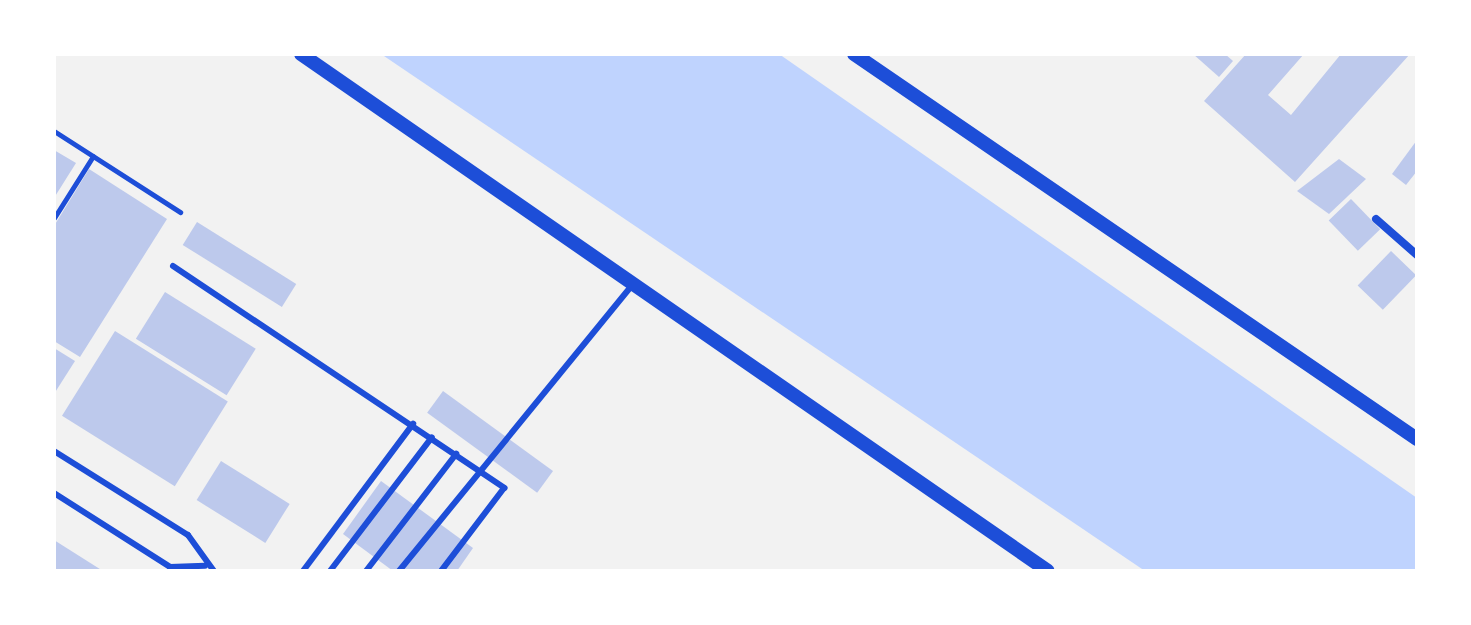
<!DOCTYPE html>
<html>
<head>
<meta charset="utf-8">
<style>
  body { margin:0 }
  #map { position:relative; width:1471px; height:625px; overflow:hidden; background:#f2f2f2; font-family:"Public Sans",sans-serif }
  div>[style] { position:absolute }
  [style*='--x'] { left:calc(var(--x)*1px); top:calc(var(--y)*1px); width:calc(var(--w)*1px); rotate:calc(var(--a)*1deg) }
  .water>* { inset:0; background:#bfd3fe }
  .building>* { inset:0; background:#bdc9ec; transform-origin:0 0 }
  .path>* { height:5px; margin:-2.5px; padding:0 2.5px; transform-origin:2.5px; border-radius:2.5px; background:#1d4ed8 }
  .service>* { height:6px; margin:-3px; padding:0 3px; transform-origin:3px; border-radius:3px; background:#1d4ed8 }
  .minor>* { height:8px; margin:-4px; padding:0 4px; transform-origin:4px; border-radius:4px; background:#1d4ed8 }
  .tertiary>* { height:14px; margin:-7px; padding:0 7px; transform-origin:7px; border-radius:7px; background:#1d4ed8 }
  span { translate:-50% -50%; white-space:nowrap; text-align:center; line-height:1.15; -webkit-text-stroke:6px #fff; paint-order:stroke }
  .frame { position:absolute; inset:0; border:56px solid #fff; pointer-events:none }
</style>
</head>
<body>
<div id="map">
  <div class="water">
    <div style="clip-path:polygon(381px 54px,779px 54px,1417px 498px,1417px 571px,1145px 571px)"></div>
  </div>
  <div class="building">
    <div style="clip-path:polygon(1193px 54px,1225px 54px,1233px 61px,1219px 77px)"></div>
    <div style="clip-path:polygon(1246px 54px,1304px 54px,1268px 95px,1291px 115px,1341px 54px,1410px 54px,1295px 182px,1204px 101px)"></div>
    <div style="clip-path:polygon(1417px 140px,1417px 171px,1406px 185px,1392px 174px)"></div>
    <div style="clip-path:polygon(54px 150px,76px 163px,54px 198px)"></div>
    <div style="clip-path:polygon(1339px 159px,1366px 179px,1329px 214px,1297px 191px)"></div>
    <div style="clip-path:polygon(89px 169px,167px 219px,80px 357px,54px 341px,54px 226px)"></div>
    <div style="left:1351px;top:199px;width:42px;height:31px;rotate:46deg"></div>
    <div style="left:197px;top:222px;width:117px;height:27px;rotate:32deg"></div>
    <div style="left:1391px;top:251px;width:35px;height:48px;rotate:44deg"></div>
    <div style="left:165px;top:292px;width:107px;height:55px;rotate:32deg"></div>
    <div style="left:115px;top:331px;width:133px;height:100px;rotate:32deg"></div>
    <div style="clip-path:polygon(54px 348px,75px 361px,54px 394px)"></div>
    <div style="left:443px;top:391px;width:136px;height:27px;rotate:36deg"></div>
    <div style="left:221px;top:461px;width:81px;height:46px;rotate:32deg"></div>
    <div style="clip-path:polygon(381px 481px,473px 548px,457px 571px,393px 571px,343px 534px)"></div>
    <div style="clip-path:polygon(54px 540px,103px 571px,54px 571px)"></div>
  </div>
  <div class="path">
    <div style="--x:54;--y:131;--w:150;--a:32.7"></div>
    <div style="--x:54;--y:218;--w:73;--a:-57.8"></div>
  </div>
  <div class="service">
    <div style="--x:173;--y:266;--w:399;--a:33.8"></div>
    <div style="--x:504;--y:488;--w:104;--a:127.2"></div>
    <div style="--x:54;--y:451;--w:158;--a:32.1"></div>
    <div style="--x:188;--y:535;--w:44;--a:54.2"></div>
    <div style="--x:54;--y:493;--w:138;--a:32.5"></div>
    <div style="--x:170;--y:567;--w:35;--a:-2"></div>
    <div style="--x:303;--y:571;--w:184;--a:-53.2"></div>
    <div style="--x:330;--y:571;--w:168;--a:-52.7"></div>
    <div style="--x:366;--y:571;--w:148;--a:-52.4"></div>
    <div style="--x:399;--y:571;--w:370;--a:-50.8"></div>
  </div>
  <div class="minor">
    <div style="--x:1376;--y:219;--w:55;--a:41.3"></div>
  </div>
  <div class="tertiary">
    <div style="--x:301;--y:54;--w:908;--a:34.69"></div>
    <div style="--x:854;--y:54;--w:682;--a:34.37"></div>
  </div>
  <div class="frame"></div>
</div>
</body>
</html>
